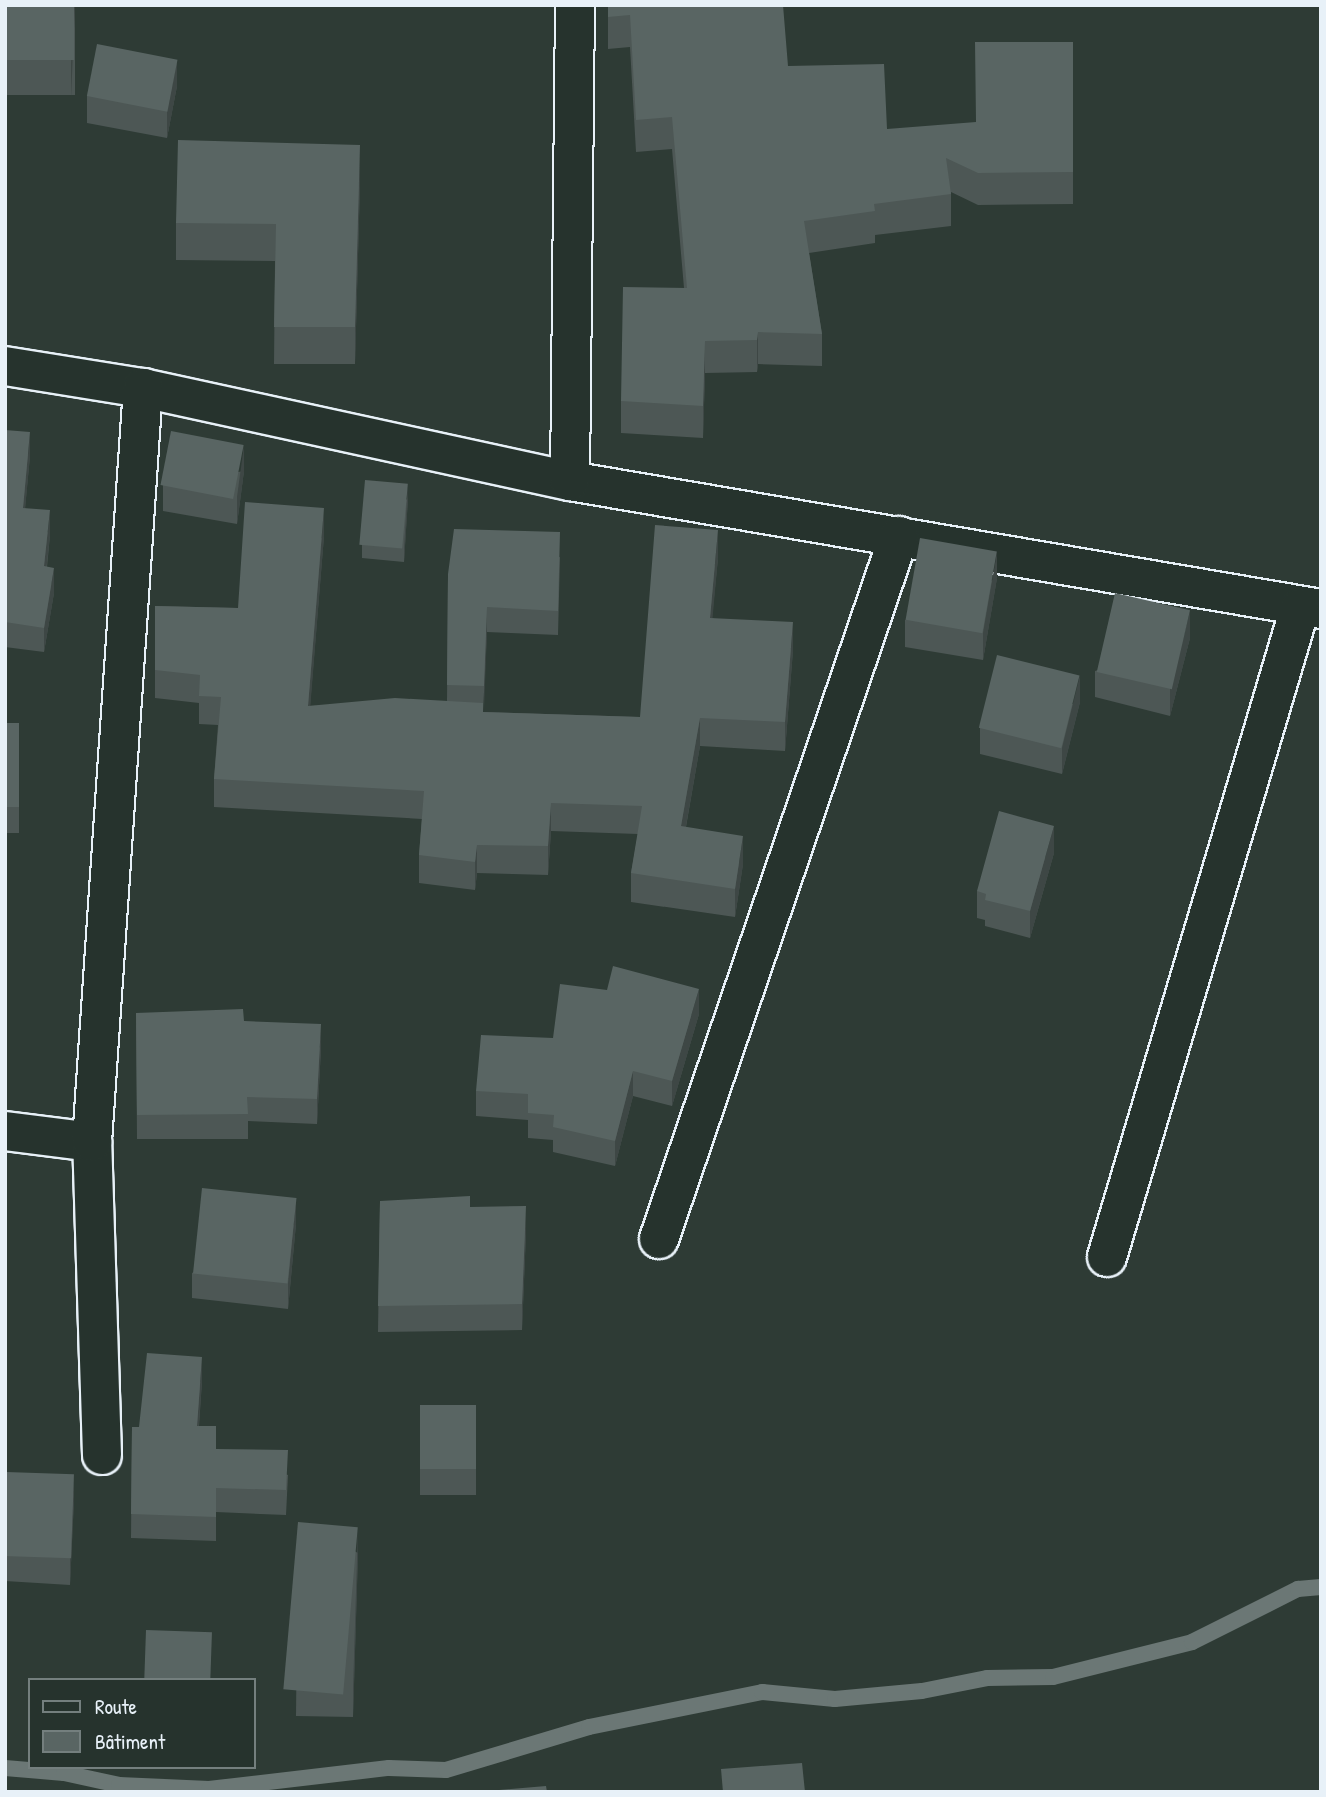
<!DOCTYPE html>
<html>
<head>
<meta charset="utf-8">
<style>
  body { margin:0 }
  #map { position:relative; width:1326px; height:1797px; overflow:hidden; background:#2e3b35; font-family:"Patrick Hand",sans-serif }
  div>[style] { position:absolute }
  [style*='--x'] { left:calc(var(--x)*1px); top:calc(var(--y)*1px); width:calc(var(--w)*1px); rotate:calc(var(--a)*1deg) }
  .stream>* { height:16px; margin:-8px; padding:0 8px; transform-origin:8px; border-radius:8px; background:#6b7775 }
  .roads { filter:drop-shadow(2px 0 #e8f1f8) drop-shadow(-2px 0 #e8f1f8) drop-shadow(0 2px #e8f1f8) drop-shadow(0 -2px #e8f1f8) }
  .minor>* { height:38px; margin:-19px; padding:0 19px; transform-origin:19px; border-radius:19px; background:#26332d }
  .wall>* { inset:0; background:#4d5755; transform-origin:0 0 }
  .shaded-wall>* { inset:0; background:#3e4745 }
  .building>* { inset:0; background:#596563; transform-origin:0 0 }
  span { translate:-50% -50%; white-space:nowrap; text-align:center; line-height:1.15; -webkit-text-stroke:7px #26332d; paint-order:stroke }
  .frame { position:absolute; inset:0; border:7px solid #e8f1f8; pointer-events:none }
  .legend { position:absolute; left:28px; top:1678px; width:228px; height:91px; box-sizing:border-box; background:#26332d; border:2px solid #747f7e; margin:0; padding:9px 12px; list-style:none; font-size:21px; color:#e8f1f8 }
  .legend li { display:flex; align-items:center; gap:14px; height:35px }
  .legend b { width:35px; border:2px solid #747f7e }
</style>
</head>
<body>
<div id="map">
  <div class="stream">
    <div style="--x:5;--y:1768;--w:59;--a:4.8"></div>
    <div style="--x:64;--y:1773;--w:56;--a:12.3"></div>
    <div style="--x:119;--y:1785;--w:90;--a:2.5"></div>
    <div style="--x:209;--y:1789;--w:181;--a:-6.7"></div>
    <div style="--x:389;--y:1768;--w:57;--a:2"></div>
    <div style="--x:446;--y:1770;--w:149;--a:-16.7"></div>
    <div style="--x:589;--y:1727;--w:177;--a:-11.4"></div>
    <div style="--x:762;--y:1692;--w:73;--a:5.5"></div>
    <div style="--x:835;--y:1699;--w:87;--a:-5.3"></div>
    <div style="--x:922;--y:1691;--w:66;--a:-11.3"></div>
    <div style="--x:987;--y:1678;--w:66;--a:-0.9"></div>
    <div style="--x:1053;--y:1677;--w:143;--a:-14.1"></div>
    <div style="--x:1192;--y:1642;--w:119;--a:-26.6"></div>
    <div style="--x:1298;--y:1589;--w:23;--a:-5"></div>
  </div>
  <div class="roads">
    <div class="minor">
      <div style="--x:5;--y:366;--w:140;--a:9.1"></div>
      <div style="--x:143;--y:388;--w:437;--a:12.3"></div>
      <div style="--x:570;--y:481;--w:762;--a:9.67"></div>
      <div style="--x:570;--y:481;--w:476;--a:-89.4"></div>
      <div style="--x:5;--y:1131;--w:88;--a:7.2"></div>
      <div style="--x:659;--y:1239;--w:743;--a:-71.15"></div>
      <div style="--x:1107;--y:1257;--w:677;--a:-73.44"></div>
      <div style="--x:102;--y:1455;--w:313;--a:-91.8"></div>
      <div style="--x:92;--y:1142;--w:756;--a:-86.13"></div>
    </div>
  </div>
  <div class="wall">
    <div style="left:5px;top:5px;width:70px;height:90px"></div>
    <div style="clip-path:polygon(608px 5px,788px 66px,887px 129px,1073px 172px,1073px 204px,978px 205px,951px 192px,951px 226px,875px 235px,875px 243px,809px 253px,822px 334px,822px 366px,758px 364px,757px 372px,705px 373px,703px 438px,621px 433px,621px 401px,684px 288px,672px 149px,636px 152px,630px 47px,608px 49px)"></div>
    <div style="clip-path:polygon(177px 86px,167px 138px,87px 123px,87px 96px)"></div>
    <div style="clip-path:polygon(360px 183px,355px 364px,274px 364px,275px 261px,176px 260px,176px 223px)"></div>
    <div style="clip-path:polygon(5px 430px,30px 456px,25px 508px,50px 535px,47px 567px,54px 593px,44px 652px,5px 647px)"></div>
    <div style="clip-path:polygon(244px 471px,237px 524px,163px 511px,163px 485px)"></div>
    <div style="clip-path:polygon(408px 498px,404px 562px,362px 558px,362px 545px)"></div>
    <div style="clip-path:polygon(324px 536px,310px 706px,447px 701px,448px 574px,560px 557px,558px 635px,487px 632px,483px 712px,640px 717px,718px 558px,712px 618px,793px 650px,785px 751px,700px 746px,686px 827px,743px 864px,735px 917px,631px 902px,631px 873px,638px 834px,551px 831px,548px 875px,477px 873px,475px 890px,419px 883px,419px 855px,422px 819px,214px 807px,214px 779px,218px 725px,199px 724px,199px 703px,155px 698px,155px 606px,238px 608px)"></div>
    <div style="clip-path:polygon(997px 578px,983px 660px,905px 647px,905px 620px)"></div>
    <div style="clip-path:polygon(1190px 638px,1170px 716px,1095px 697px,1095px 671px)"></div>
    <div style="clip-path:polygon(1080px 702px,1062px 774px,980px 754px,980px 728px)"></div>
    <div style="left:5px;top:723px;width:14px;height:110px"></div>
    <div style="clip-path:polygon(1054px 853px,1030px 938px,985px 926px,985px 920px,977px 918px,977px 891px)"></div>
    <div style="clip-path:polygon(136px 1013px,244px 1021px,321px 1048px,317px 1124px,248px 1121px,248px 1139px,137px 1139px)"></div>
    <div style="clip-path:polygon(699px 1014px,672px 1106px,633px 1096px,615px 1166px,553px 1152px,553px 1140px,528px 1138px,528px 1120px,476px 1116px,476px 1091px,553px 1038px)"></div>
    <div style="clip-path:polygon(380px 1201px,470px 1207px,526px 1232px,522px 1330px,378px 1332px)"></div>
    <div style="clip-path:polygon(296px 1224px,288px 1309px,192px 1298px,192px 1273px)"></div>
    <div style="clip-path:polygon(202px 1381px,199px 1426px,216px 1449px,288px 1475px,286px 1515px,216px 1512px,216px 1541px,131px 1538px,132px 1427px,139px 1427px)"></div>
    <div style="left:476px;top:1405px;width:90px;height:56px;rotate:90deg"></div>
    <div style="clip-path:polygon(5px 1481px,74px 1499px,70px 1585px,5px 1581px)"></div>
    <div style="clip-path:polygon(298px 1522px,358px 1553px,353px 1717px,296px 1716px)"></div>
  </div>
  <div class="shaded-wall">
    <div style="clip-path:polygon(74px 5px,75px 5px,71px 98px,71px 64px)"></div>
    <div style="clip-path:polygon(177px 60px,177px 86px,167px 138px,167px 111px)"></div>
    <div style="clip-path:polygon(360px 145px,360px 183px,355px 364px,355px 327px)"></div>
    <div style="clip-path:polygon(758px 332px,758px 364px,757px 372px,757px 340px)"></div>
    <div style="clip-path:polygon(705px 341px,705px 373px,703px 438px,703px 406px)"></div>
    <div style="clip-path:polygon(30px 432px,30px 456px,23px 532px,23px 508px)"></div>
    <div style="clip-path:polygon(244px 445px,244px 471px,237px 524px,237px 497px)"></div>
    <div style="clip-path:polygon(408px 484px,408px 498px,404px 562px,404px 549px)"></div>
    <div style="clip-path:polygon(324px 508px,324px 536px,308px 735px,308px 706px)"></div>
    <div style="clip-path:polygon(50px 510px,50px 535px,44px 590px,44px 566px)"></div>
    <div style="clip-path:polygon(718px 530px,718px 558px,710px 646px,710px 618px)"></div>
    <div style="clip-path:polygon(997px 552px,997px 578px,983px 660px,983px 633px)"></div>
    <div style="clip-path:polygon(54px 568px,54px 593px,44px 652px,44px 628px)"></div>
    <div style="clip-path:polygon(487px 607px,487px 632px,484px 710px,484px 686px)"></div>
    <div style="clip-path:polygon(1190px 611px,1190px 638px,1170px 716px,1170px 689px)"></div>
    <div style="clip-path:polygon(793px 622px,793px 650px,785px 751px,785px 722px)"></div>
    <div style="clip-path:polygon(1080px 675px,1080px 702px,1062px 774px,1062px 748px)"></div>
    <div style="clip-path:polygon(700px 718px,700px 746px,681px 854px,681px 826px)"></div>
    <div style="clip-path:polygon(551px 803px,551px 831px,548px 875px,548px 846px)"></div>
    <div style="clip-path:polygon(1054px 826px,1054px 853px,1030px 938px,1030px 911px)"></div>
    <div style="clip-path:polygon(743px 836px,743px 864px,735px 917px,735px 889px)"></div>
    <div style="clip-path:polygon(477px 845px,477px 873px,475px 890px,475px 862px)"></div>
    <div style="clip-path:polygon(699px 989px,699px 1014px,672px 1106px,672px 1081px)"></div>
    <div style="clip-path:polygon(321px 1024px,321px 1048px,317px 1124px,317px 1099px)"></div>
    <div style="clip-path:polygon(633px 1071px,633px 1096px,615px 1166px,615px 1141px)"></div>
    <div style="clip-path:polygon(296px 1198px,296px 1224px,288px 1309px,288px 1284px)"></div>
    <div style="clip-path:polygon(526px 1206px,526px 1232px,522px 1330px,522px 1304px)"></div>
    <div style="clip-path:polygon(202px 1357px,202px 1381px,197px 1450px,197px 1426px)"></div>
    <div style="clip-path:polygon(74px 1474px,74px 1499px,70px 1585px,70px 1560px)"></div>
    <div style="clip-path:polygon(358px 1527px,358px 1553px,353px 1717px,353px 1691px)"></div>
  </div>
  <div class="building">
    <div style="left:5px;top:5px;width:69px;height:55px"></div>
    <div style="clip-path:polygon(608px 5px,783px 5px,788px 66px,884px 64px,887px 129px,976px 122px,975px 42px,1073px 42px,1073px 172px,978px 173px,946px 158px,951px 194px,874px 204px,875px 211px,804px 221px,822px 334px,758px 332px,757px 340px,705px 341px,703px 406px,621px 401px,623px 287px,687px 288px,672px 117px,636px 120px,630px 15px,608px 17px)"></div>
    <div style="left:97px;top:44px;width:82px;height:53px;rotate:11deg"></div>
    <div style="clip-path:polygon(178px 140px,360px 145px,355px 327px,274px 327px,276px 224px,176px 223px)"></div>
    <div style="clip-path:polygon(5px 430px,30px 432px,23px 508px,50px 510px,44px 566px,54px 568px,44px 628px,5px 622px)"></div>
    <div style="left:171px;top:431px;width:74px;height:55px;rotate:11deg"></div>
    <div style="left:365px;top:480px;width:43px;height:65px;rotate:5deg"></div>
    <div style="clip-path:polygon(245px 502px,324px 508px,308px 706px,395px 698px,483px 703px,483px 712px,640px 717px,655px 525px,718px 530px,710px 618px,793px 622px,785px 722px,700px 718px,681px 826px,743px 836px,735px 889px,631px 873px,642px 806px,551px 803px,548px 846px,477px 845px,475px 862px,419px 855px,424px 791px,214px 779px,221px 697px,199px 696px,200px 675px,155px 670px,155px 606px,238px 608px)"></div>
    <div style="clip-path:polygon(454px 529px,560px 532px,558px 611px,487px 607px,484px 686px,447px 685px,448px 574px)"></div>
    <div style="left:920px;top:538px;width:78px;height:83px;rotate:10deg"></div>
    <div style="left:1115px;top:593px;width:77px;height:81px;rotate:13deg"></div>
    <div style="left:997px;top:655px;width:85px;height:75px;rotate:14deg"></div>
    <div style="left:5px;top:723px;width:14px;height:84px"></div>
    <div style="clip-path:polygon(999px 811px,1054px 826px,1030px 911px,985px 900px,986px 894px,977px 891px)"></div>
    <div style="clip-path:polygon(613px 966px,699px 989px,672px 1081px,633px 1071px,615px 1141px,553px 1127px,554px 1115px,528px 1113px,528px 1094px,476px 1091px,481px 1035px,553px 1038px,560px 984px,607px 990px)"></div>
    <div style="clip-path:polygon(243px 1009px,244px 1021px,321px 1024px,317px 1099px,247px 1097px,248px 1114px,137px 1115px,136px 1013px)"></div>
    <div style="left:202px;top:1188px;width:95px;height:86px;rotate:6deg"></div>
    <div style="clip-path:polygon(470px 1196px,470px 1207px,526px 1206px,522px 1304px,378px 1306px,380px 1201px)"></div>
    <div style="clip-path:polygon(147px 1353px,202px 1357px,197px 1426px,216px 1426px,216px 1449px,288px 1450px,286px 1490px,216px 1488px,216px 1517px,131px 1514px,132px 1427px,139px 1427px)"></div>
    <div style="left:476px;top:1405px;width:64px;height:56px;rotate:90deg"></div>
    <div style="left:6px;top:1472px;width:68px;height:84px;rotate:2deg"></div>
    <div style="left:298px;top:1522px;width:60px;height:168px;rotate:5deg"></div>
    <div style="left:146px;top:1630px;width:66px;height:50px;rotate:2deg"></div>
    <div style="clip-path:polygon(802px 1763px,805px 1792px,723px 1792px,721px 1769px)"></div>
    <div style="clip-path:polygon(546px 1786px,547px 1792px,488px 1791px)"></div>
  </div>
  <div class="frame"></div>
  <ul class="legend">
  <li><b style="height:9px;background:#26332d"></b>Route</li>
  <li><b style="height:19px;background:#596563"></b>Bâtiment</li>
  </ul>
</div>
</body>
</html>
